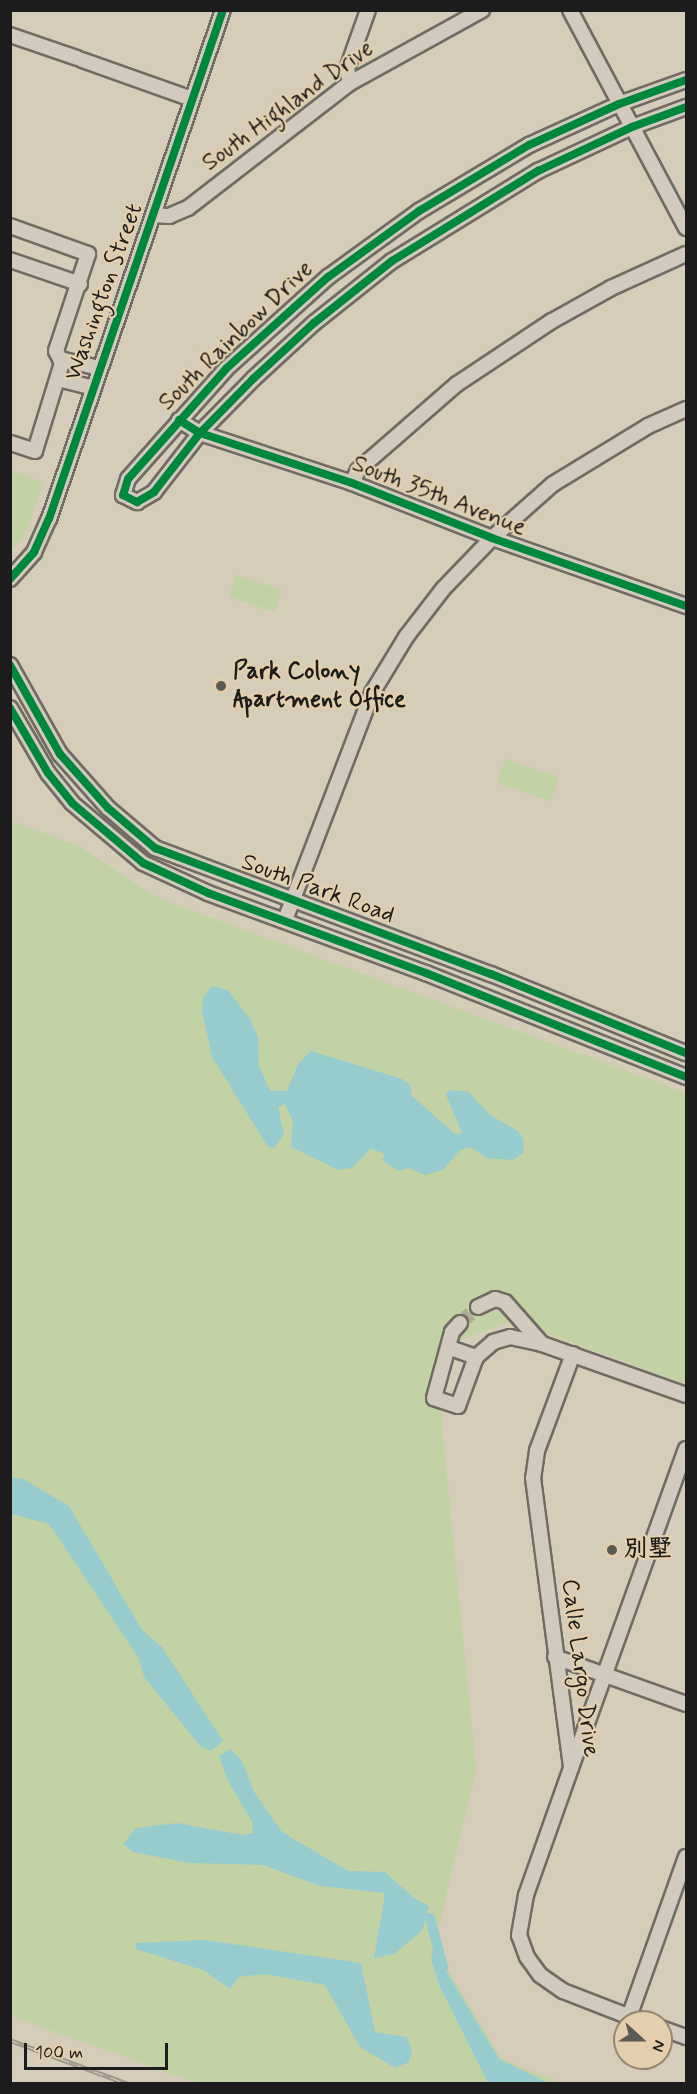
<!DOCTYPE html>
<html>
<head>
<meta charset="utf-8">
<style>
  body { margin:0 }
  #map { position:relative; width:697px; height:2094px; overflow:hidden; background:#d6ccba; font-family:Mynerve,"LXGW WenKai TC",sans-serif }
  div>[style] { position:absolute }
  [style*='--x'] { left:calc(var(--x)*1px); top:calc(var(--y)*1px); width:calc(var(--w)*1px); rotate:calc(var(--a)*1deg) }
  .green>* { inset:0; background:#c2d2a4; transform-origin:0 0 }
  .water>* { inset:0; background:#97ccce }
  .canal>* { height:10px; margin:-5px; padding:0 5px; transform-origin:5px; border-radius:5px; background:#97ccce }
  .minor-tunnel>* { height:14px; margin-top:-7px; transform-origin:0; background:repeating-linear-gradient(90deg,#b1a99a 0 14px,transparent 0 21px) }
  .roads { filter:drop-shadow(2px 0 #706b63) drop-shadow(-2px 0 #706b63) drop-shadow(0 2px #706b63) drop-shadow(0 -2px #706b63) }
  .minor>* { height:14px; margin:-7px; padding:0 7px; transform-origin:7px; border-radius:7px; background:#d2cabe }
  .rail>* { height:5px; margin-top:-2.5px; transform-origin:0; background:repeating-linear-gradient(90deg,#e3cfad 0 9px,#9f988e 0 18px); box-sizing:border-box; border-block:2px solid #9f988e }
  .cycleway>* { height:8px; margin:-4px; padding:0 4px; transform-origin:4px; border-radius:4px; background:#00873e }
  .dots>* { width:16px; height:16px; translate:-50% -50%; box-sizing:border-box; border:3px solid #e3cfad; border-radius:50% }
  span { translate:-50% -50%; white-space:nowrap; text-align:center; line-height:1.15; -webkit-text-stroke:4.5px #e3cfad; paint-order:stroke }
  .street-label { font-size:24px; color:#1c1c1c }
  .poi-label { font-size:24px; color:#1c1c1c; font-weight:700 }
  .left { translate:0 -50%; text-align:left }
  .frame { position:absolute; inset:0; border:12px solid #1c1c1c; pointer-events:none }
  .north { position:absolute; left:613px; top:2010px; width:60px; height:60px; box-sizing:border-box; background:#e3cfad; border:2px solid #938773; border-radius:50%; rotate:111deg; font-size:16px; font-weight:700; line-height:24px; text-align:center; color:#1c1c1c }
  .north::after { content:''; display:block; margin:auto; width:21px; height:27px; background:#5d5a53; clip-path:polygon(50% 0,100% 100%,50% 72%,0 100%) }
  .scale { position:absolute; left:24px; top:2043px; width:144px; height:27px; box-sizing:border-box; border:3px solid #1c1c1c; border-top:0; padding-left:8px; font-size:18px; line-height:21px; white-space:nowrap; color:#1c1c1c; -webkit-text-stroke:4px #e3cfad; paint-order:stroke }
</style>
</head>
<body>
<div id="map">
  <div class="green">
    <div style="clip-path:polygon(11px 470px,44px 483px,24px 536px,11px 551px)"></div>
    <div style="left:236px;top:575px;width:48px;height:23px;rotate:18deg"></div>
    <div style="left:505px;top:759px;width:57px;height:25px;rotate:19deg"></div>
    <div style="clip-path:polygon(10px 821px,79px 846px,158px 898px,686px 1093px,686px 1384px,512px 1321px,438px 1348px,443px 1435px,476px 1769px,434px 1947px,501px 2058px,560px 2083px,197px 2083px,11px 2016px)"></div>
  </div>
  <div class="water">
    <div style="clip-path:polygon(212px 986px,228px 990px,250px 1019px,258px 1037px,259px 1065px,270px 1091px,287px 1091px,298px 1064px,311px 1051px,402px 1079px,410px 1085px,412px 1096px,455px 1134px,462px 1133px,446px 1095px,449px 1090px,469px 1092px,489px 1114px,519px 1132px,524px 1140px,523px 1153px,513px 1160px,487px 1158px,470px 1147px,460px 1150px,443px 1170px,425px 1175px,408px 1168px,399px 1171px,383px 1161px,384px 1154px,371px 1148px,352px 1168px,338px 1170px,291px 1147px,293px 1122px,285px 1104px,278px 1107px,284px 1134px,274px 1148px,268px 1147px,212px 1057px,202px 1011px,203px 998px)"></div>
    <div style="clip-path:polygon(11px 1477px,23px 1479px,69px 1506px,142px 1630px,162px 1647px,223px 1741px,211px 1751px,201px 1747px,144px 1677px,138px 1657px,49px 1524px,11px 1514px)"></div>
    <div style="clip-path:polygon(230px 1749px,242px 1761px,254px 1792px,282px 1832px,348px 1871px,385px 1872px,414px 1898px,429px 1906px,422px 1931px,394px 1954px,374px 1958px,385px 1893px,320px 1886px,263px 1865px,190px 1863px,133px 1852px,123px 1844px,136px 1828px,177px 1823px,242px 1835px,253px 1833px,252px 1822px,227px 1779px,219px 1756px)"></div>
    <div style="clip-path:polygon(205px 1940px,361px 1963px,375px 2032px,407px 2037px,412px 2050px,409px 2062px,395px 2068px,360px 2047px,325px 1985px,264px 1974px,239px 1977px,230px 1989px,203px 1970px,136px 1949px,135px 1943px)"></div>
    <div style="clip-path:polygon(433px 1949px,499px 2059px,548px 2083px,488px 2083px,440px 1987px,431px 1960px)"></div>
  </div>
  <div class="canal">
    <div style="--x:430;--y:1918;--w:51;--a:75.1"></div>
  </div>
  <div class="minor-tunnel">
    <div style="--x:460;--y:1323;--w:24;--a:-42"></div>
  </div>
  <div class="roads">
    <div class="minor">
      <div style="--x:570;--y:10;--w:247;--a:62"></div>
      <div style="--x:10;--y:35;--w:71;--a:18.9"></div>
      <div style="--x:82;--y:60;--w:117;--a:19.5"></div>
      <div style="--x:686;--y:80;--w:71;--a:160.3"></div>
      <div style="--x:619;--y:104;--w:99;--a:155.5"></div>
      <div style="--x:529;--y:145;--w:128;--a:149"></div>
      <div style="--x:419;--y:211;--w:112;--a:144"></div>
      <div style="--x:328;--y:277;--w:137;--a:138"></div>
      <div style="--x:226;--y:369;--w:147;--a:131.7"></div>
      <div style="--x:128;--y:479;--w:17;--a:107"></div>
      <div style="--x:123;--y:495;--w:16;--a:27"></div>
      <div style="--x:137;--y:502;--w:20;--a:-30"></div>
      <div style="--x:154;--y:492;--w:75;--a:-52.1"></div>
      <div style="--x:200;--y:433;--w:76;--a:-45.5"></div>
      <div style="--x:253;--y:379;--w:83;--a:-42.6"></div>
      <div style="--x:314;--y:323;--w:100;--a:-38.5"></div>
      <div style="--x:392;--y:261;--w:172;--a:-31.7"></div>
      <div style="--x:538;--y:171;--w:104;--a:-25.1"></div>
      <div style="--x:632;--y:127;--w:58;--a:-20.3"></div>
      <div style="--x:350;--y:83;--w:14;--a:-102"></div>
      <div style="--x:347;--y:69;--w:63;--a:-70.4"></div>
      <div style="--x:153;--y:215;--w:16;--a:4"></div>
      <div style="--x:169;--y:216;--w:21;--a:-23"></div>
      <div style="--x:188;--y:208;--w:205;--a:-37.7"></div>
      <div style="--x:350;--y:83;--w:151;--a:-28.9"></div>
      <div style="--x:10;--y:226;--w:83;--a:19.7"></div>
      <div style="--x:88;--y:254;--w:102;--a:108.3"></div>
      <div style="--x:56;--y:351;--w:13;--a:63"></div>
      <div style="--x:62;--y:363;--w:92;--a:107.1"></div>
      <div style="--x:35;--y:451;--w:26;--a:-162"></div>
      <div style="--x:10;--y:260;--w:74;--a:18.9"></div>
      <div style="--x:60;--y:359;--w:39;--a:13"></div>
      <div style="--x:58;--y:379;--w:34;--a:14"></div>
      <div style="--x:179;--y:420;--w:25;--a:32"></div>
      <div style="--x:200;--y:433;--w:160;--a:18.2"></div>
      <div style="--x:352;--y:483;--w:150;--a:21.4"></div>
      <div style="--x:492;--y:538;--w:206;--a:19.3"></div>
      <div style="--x:352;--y:483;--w:14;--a:-65"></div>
      <div style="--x:358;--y:470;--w:131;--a:-41"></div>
      <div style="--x:457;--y:384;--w:114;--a:-33.6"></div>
      <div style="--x:552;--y:321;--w:68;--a:-29.2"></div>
      <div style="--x:611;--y:288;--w:82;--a:-24.4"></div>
      <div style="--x:10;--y:579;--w:36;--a:-48"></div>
      <div style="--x:34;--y:552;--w:36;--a:-66"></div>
      <div style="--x:49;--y:519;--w:538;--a:-71.13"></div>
      <div style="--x:10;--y:665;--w:102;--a:60.7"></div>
      <div style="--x:60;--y:754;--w:72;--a:48.4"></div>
      <div style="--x:108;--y:808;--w:62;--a:40.4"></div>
      <div style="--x:155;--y:848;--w:359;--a:20.6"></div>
      <div style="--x:491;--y:974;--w:210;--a:22.1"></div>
      <div style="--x:10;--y:708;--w:75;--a:59.7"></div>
      <div style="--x:48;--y:773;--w:38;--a:51"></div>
      <div style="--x:72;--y:803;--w:93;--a:40.2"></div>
      <div style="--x:143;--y:863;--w:72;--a:24.8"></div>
      <div style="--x:208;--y:893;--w:232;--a:20.2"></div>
      <div style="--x:426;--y:973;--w:280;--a:21.8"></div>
      <div style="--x:285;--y:920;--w:243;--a:-69"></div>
      <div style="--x:372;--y:693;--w:66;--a:-58.7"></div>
      <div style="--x:406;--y:637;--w:61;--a:-52.4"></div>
      <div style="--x:443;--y:589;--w:71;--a:-46.1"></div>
      <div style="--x:492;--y:538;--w:81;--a:-41.5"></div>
      <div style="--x:553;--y:484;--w:111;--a:-31.4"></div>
      <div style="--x:648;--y:426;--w:42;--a:-24.1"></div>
      <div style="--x:478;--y:1307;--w:19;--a:-25"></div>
      <div style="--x:495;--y:1299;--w:10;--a:17"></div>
      <div style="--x:505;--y:1302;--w:56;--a:48.6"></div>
      <div style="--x:450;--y:1348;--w:28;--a:19"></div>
      <div style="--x:476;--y:1357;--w:52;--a:110.2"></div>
      <div style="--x:458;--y:1406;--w:25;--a:-162"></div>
      <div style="--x:434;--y:1398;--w:68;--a:-74.7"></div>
      <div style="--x:452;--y:1332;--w:12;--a:-48"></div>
      <div style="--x:573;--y:1354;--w:103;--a:110.4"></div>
      <div style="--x:537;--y:1451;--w:27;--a:98"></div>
      <div style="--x:533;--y:1478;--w:292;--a:82.5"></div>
      <div style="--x:571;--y:1768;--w:135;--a:109.5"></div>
      <div style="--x:526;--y:1895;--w:41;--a:99.9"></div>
      <div style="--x:519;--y:1935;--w:23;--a:70"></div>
      <div style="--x:527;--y:1957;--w:22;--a:54"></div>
      <div style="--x:540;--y:1975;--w:28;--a:35"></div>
      <div style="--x:563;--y:1991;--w:86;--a:21.2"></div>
      <div style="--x:476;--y:1357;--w:23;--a:-41"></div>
      <div style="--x:493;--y:1342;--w:18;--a:-16"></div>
      <div style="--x:510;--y:1337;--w:33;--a:12"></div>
      <div style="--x:542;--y:1344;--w:153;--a:19.5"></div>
      <div style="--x:555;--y:1657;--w:139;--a:19.7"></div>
      <div style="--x:571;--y:1768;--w:339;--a:-70.2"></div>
      <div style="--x:629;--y:2017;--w:170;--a:-70.4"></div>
      <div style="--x:661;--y:2028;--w:27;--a:20"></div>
    </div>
  </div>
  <div class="rail">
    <div style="--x:10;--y:2040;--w:126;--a:20.4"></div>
  </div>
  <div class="cycleway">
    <div style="--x:686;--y:80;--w:71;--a:160.3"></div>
    <div style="--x:619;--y:104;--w:99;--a:155.5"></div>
    <div style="--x:529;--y:145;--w:128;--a:149"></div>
    <div style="--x:419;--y:211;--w:112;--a:144"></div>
    <div style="--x:328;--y:277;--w:137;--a:138"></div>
    <div style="--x:226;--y:369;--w:147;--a:131.7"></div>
    <div style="--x:128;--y:479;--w:17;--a:107"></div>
    <div style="--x:123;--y:495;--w:16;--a:27"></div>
    <div style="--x:137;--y:502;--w:20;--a:-30"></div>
    <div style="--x:154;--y:492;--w:75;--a:-52.1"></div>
    <div style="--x:200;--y:433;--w:76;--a:-45.5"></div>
    <div style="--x:253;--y:379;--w:83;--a:-42.6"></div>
    <div style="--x:314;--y:323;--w:100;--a:-38.5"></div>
    <div style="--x:392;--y:261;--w:172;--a:-31.7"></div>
    <div style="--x:538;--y:171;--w:104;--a:-25.1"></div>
    <div style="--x:632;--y:127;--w:58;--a:-20.3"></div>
    <div style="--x:179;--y:420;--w:25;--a:32"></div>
    <div style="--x:200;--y:433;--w:160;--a:18.2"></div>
    <div style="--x:352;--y:483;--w:150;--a:21.4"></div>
    <div style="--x:492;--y:538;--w:206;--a:19.3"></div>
    <div style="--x:10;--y:579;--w:36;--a:-48"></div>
    <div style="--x:34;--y:552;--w:36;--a:-66"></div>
    <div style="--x:49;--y:519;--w:538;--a:-71.13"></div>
    <div style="--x:10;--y:665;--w:102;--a:60.7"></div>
    <div style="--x:60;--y:754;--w:72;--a:48.4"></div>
    <div style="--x:108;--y:808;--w:62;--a:40.4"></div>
    <div style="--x:155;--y:848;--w:359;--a:20.6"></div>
    <div style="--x:491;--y:974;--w:210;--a:22.1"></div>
    <div style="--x:10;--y:708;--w:75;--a:59.7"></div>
    <div style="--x:48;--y:773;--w:38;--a:51"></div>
    <div style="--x:72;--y:803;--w:93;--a:40.2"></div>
    <div style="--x:143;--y:863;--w:72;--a:24.8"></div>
    <div style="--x:208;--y:893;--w:232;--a:20.2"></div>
    <div style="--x:426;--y:973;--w:280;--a:21.8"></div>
  </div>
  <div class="dots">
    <div style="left:221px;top:686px;background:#5d5a53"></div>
    <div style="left:612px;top:1550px;background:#5d5a53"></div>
  </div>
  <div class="street-label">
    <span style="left:288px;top:106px;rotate:-36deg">South Highland Drive</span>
    <span style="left:104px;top:292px;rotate:-70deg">Washington Street</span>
    <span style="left:236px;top:336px;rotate:-44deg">South Rainbow Drive</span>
    <span style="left:439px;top:496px;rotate:21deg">South 35th Avenue</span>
    <span style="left:318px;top:889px;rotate:20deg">South Park Road</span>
    <span style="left:580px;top:1668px;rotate:83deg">Calle Largo Drive</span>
  </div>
  <div class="poi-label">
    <span class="left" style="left:233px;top:686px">Park Colony<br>Apartment Office</span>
    <span class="left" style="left:624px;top:1550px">别墅</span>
  </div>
  <div class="frame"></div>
  <div class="north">N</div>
  <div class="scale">100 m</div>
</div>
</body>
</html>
